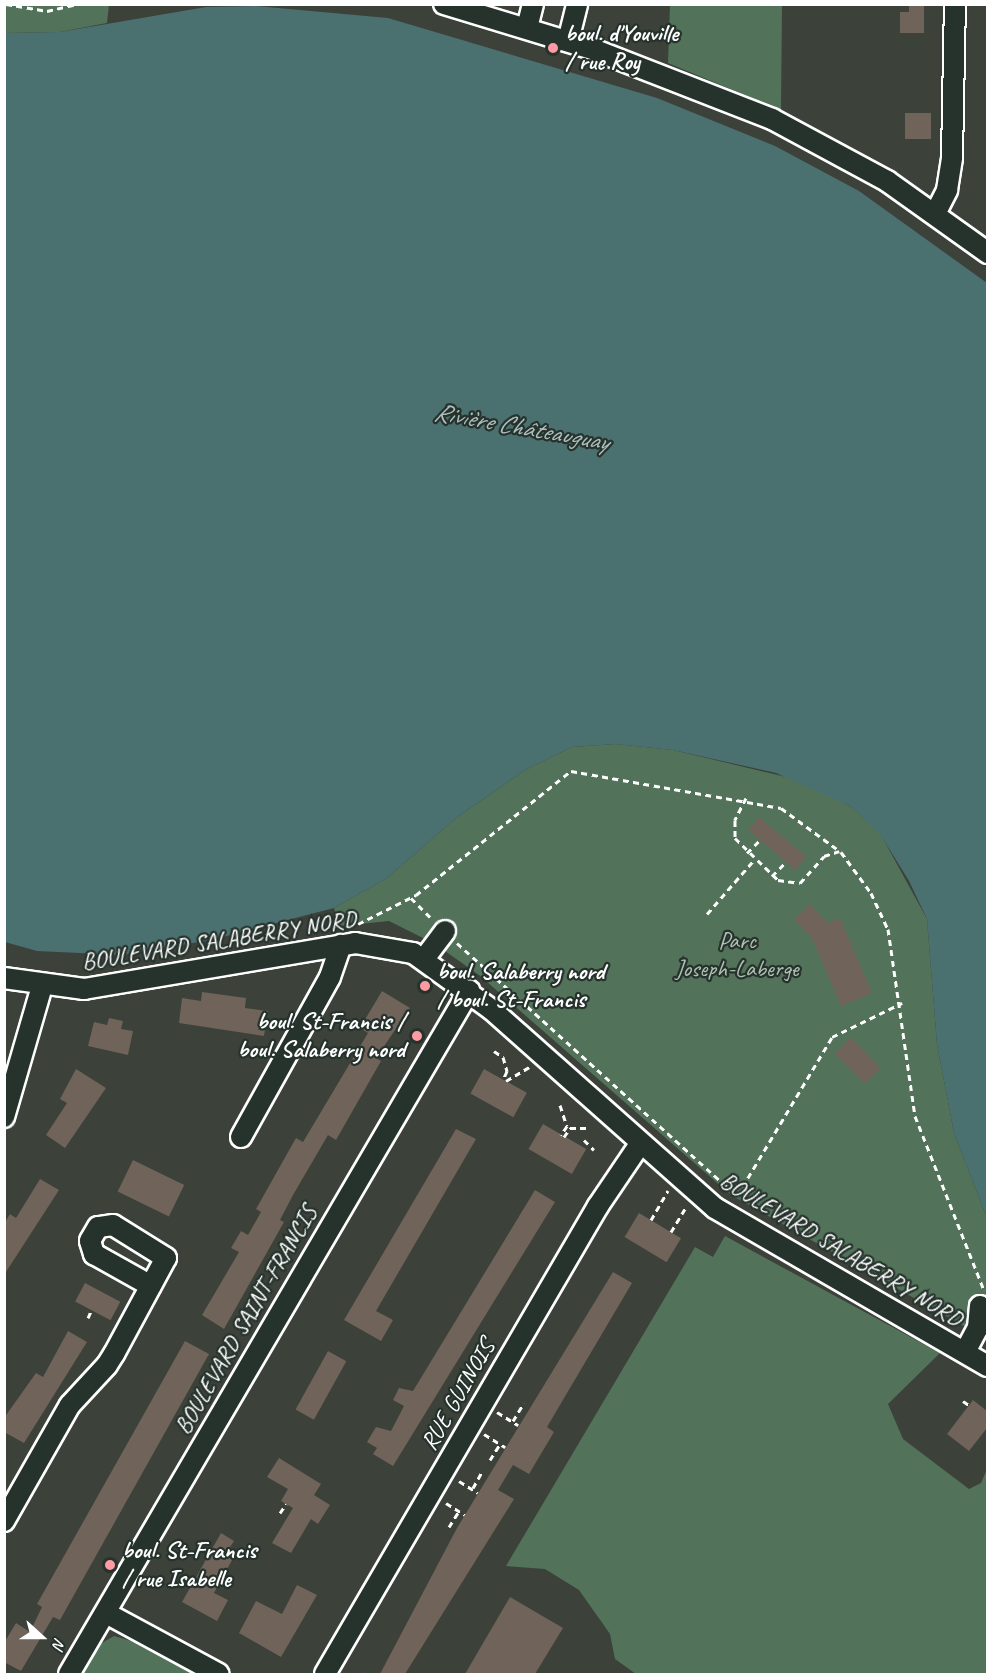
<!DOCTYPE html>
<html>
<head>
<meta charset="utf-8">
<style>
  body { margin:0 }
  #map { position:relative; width:992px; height:1679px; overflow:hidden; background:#3c413a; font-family:Caveat,sans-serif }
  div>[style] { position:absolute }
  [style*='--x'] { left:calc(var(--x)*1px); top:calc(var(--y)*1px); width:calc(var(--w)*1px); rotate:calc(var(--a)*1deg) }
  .green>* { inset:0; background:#52725a }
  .water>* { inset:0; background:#4b7070 }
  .building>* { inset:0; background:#6f635a; transform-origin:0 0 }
  .path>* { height:3px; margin-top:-1.5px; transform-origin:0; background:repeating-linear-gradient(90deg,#fff 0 6px,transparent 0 10.5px) }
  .roads { filter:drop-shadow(2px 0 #fff) drop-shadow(-2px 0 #fff) drop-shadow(0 2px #fff) drop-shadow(0 -2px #fff) }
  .minor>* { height:20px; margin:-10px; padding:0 10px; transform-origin:10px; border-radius:10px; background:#26332d }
  .dots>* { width:16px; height:16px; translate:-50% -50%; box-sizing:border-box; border:3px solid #26332d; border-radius:50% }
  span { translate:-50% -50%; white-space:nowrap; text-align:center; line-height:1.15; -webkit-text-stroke:4.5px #26332d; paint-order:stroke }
  .poi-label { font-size:24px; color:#fff; font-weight:700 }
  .left { translate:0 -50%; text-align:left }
  .right { translate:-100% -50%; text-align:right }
  .street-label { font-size:24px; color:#fff }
  .park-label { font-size:24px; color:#b1c0b5 }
  .water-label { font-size:26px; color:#aebfbf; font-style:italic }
  .frame { position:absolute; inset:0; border:6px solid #fff; pointer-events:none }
  .north { position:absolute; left:12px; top:1607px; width:60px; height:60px; -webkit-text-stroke:4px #26332d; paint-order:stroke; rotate:111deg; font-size:16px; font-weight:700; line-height:24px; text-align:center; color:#fff }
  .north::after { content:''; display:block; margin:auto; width:21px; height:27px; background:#fff; clip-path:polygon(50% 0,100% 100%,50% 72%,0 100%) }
</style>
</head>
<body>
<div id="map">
  <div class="green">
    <div style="clip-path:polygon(4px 5px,109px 5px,107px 23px,60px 32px,5px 33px)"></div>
    <div style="clip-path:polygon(670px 5px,782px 5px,781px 110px,668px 63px)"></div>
    <div style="clip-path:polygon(616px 744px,673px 750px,799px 780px,850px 806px,880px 833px,927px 919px,937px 1044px,954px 1133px,987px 1218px,987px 1339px,731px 1195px,479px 975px,435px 944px,389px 921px,340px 926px,334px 908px,387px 878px,456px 818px,525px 770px,572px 747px)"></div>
    <div style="clip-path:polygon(725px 1236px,940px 1353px,888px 1404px,903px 1439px,969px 1489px,981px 1483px,987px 1469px,987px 1674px,636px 1674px,615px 1659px,610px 1634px,579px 1590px,545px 1569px,506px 1566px,695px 1247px,713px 1257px)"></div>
    <div style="clip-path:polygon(114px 1636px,135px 1642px,198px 1674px,81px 1674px,100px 1644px)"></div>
  </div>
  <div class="water">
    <div style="clip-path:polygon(256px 6px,388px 18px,657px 98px,775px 146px,859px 191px,987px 283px,987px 1218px,954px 1133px,937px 1044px,927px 919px,909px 881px,880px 834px,850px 806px,776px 773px,673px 750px,616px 744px,572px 747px,525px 770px,456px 818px,387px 878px,334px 908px,211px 940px,122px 955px,37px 951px,5px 942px,5px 33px,60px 32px,206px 7px)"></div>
  </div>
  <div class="building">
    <div style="clip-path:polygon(909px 4px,924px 4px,924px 33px,900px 33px,900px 12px,909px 12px)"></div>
    <div style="left:905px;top:113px;width:26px;height:26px"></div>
    <div style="left:759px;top:817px;width:62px;height:17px;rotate:40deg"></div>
    <div style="clip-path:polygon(810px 904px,828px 923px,840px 918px,872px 993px,841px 1006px,812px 938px,794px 920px)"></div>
    <div style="clip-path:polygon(382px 991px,410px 1008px,376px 1058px,381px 1061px,336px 1140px,328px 1135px,293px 1195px,280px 1220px,284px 1222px,224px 1329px,202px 1315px,239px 1252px,231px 1248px,241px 1231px,248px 1235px,261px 1212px,256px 1209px,296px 1138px,303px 1142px,368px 1033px,360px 1028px)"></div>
    <div style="clip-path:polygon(202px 992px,246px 998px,245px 1008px,268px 1011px,264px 1036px,179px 1023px,182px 998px,201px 1001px)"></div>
    <div style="clip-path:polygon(109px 1018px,123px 1021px,121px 1029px,133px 1031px,128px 1055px,88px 1046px,94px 1022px,107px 1025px)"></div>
    <div style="left:851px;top:1037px;width:43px;height:23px;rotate:46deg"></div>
    <div style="clip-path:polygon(76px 1069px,106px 1088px,65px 1148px,46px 1135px,67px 1103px,60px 1099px)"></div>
    <div style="left:484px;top:1069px;width:49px;height:28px;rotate:29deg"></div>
    <div style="left:543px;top:1124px;width:50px;height:29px;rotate:30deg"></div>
    <div style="clip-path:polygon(456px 1129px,476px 1139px,376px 1311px,393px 1320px,381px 1341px,344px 1320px)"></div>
    <div style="left:133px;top:1160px;width:57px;height:35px;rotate:26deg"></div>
    <div style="clip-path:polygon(40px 1179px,59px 1190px,4px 1275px,4px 1224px,10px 1214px,16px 1218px)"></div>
    <div style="clip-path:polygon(535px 1190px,555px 1202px,393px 1466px,373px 1454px,377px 1448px,367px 1442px,376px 1427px,391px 1431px,404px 1406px,393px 1400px,399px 1388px,413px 1391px)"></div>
    <div style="left:639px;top:1213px;width:49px;height:28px;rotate:31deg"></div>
    <div style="clip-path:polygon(613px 1272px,632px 1283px,547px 1427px,554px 1432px,529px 1474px,513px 1465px,498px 1490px,514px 1499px,405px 1674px,380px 1674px,457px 1528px)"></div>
    <div style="left:85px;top:1283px;width:40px;height:21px;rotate:28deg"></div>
    <div style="clip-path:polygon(68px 1331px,87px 1342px,24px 1443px,4px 1432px,4px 1418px,36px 1373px,43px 1377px)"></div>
    <div style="clip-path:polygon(185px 1341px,209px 1354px,60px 1620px,53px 1617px,21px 1671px,4px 1662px,4px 1643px,16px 1623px,30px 1632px,42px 1607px,37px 1604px)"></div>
    <div style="left:328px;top:1351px;width:21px;height:67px;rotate:29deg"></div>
    <div style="clip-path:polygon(973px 1400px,987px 1411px,987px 1428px,969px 1451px,947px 1434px)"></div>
    <div style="clip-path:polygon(279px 1458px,321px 1484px,314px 1495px,330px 1505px,318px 1524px,311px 1519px,291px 1553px,272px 1543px,293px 1508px,281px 1501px,288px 1489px,267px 1477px)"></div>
    <div style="clip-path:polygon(221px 1533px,234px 1541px,230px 1547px,237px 1551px,214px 1593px,228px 1600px,217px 1621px,182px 1602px)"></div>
    <div style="clip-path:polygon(297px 1585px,317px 1595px,281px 1657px,239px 1633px,256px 1601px,282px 1614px)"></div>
    <div style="clip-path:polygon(510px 1597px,563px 1628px,535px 1674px,465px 1674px)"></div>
  </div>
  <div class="path">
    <div style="--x:6;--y:4;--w:42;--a:9.7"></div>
    <div style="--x:47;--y:11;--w:31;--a:-13"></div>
    <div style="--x:746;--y:798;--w:25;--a:117"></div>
    <div style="--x:735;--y:820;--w:18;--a:90"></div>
    <div style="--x:735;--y:838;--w:60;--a:44.3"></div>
    <div style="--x:778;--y:880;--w:22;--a:8"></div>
    <div style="--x:800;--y:883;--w:36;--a:-48"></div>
    <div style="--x:824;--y:856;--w:16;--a:-18"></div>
    <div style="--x:747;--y:853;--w:18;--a:-45"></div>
    <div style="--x:772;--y:876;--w:18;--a:-45"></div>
    <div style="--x:411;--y:898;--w:31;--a:45"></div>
    <div style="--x:707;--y:914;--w:72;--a:-49"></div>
    <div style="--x:358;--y:924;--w:65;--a:-26.6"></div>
    <div style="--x:416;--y:895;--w:198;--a:-38.7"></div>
    <div style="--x:571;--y:771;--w:213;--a:10"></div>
    <div style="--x:781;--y:808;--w:74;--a:36.3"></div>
    <div style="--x:841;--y:852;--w:51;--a:53.8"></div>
    <div style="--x:871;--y:893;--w:40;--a:65"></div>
    <div style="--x:888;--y:929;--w:189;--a:81.8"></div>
    <div style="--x:915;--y:1116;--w:185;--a:68.4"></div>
    <div style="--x:457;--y:943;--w:377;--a:42.1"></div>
    <div style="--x:737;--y:1196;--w:185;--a:-59.1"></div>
    <div style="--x:832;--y:1037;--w:78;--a:-25.9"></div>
    <div style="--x:494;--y:1051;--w:11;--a:34"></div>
    <div style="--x:503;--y:1057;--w:15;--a:74"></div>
    <div style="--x:507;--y:1071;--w:10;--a:114"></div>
    <div style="--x:506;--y:1081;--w:27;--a:-31"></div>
    <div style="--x:560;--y:1105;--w:22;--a:72"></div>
    <div style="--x:567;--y:1126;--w:11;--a:124"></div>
    <div style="--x:564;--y:1137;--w:11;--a:-56"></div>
    <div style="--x:570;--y:1128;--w:20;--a:0"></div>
    <div style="--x:584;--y:1140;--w:14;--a:45"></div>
    <div style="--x:651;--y:1220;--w:34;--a:-60"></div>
    <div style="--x:671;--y:1232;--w:31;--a:-59"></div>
    <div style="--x:88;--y:1318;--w:8;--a:-67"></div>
    <div style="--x:963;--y:1401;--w:7;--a:34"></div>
    <div style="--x:497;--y:1412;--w:25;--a:32"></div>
    <div style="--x:513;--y:1421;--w:21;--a:-59"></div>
    <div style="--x:484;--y:1434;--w:25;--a:32"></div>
    <div style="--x:490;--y:1460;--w:19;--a:-58"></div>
    <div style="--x:459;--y:1481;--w:22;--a:32"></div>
    <div style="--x:473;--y:1488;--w:18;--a:-61"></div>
    <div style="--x:446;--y:1503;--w:22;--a:32"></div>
    <div style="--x:280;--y:1513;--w:11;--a:-56"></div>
    <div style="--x:449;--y:1527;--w:19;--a:-58"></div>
    <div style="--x:365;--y:1674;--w:1;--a:-45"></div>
  </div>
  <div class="roads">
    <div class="minor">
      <div style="--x:444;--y:4;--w:158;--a:16.9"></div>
      <div style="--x:595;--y:50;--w:190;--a:21.3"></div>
      <div style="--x:772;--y:119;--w:131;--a:28.3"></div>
      <div style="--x:887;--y:181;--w:124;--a:35.5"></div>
      <div style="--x:527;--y:28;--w:25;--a:-76"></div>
      <div style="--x:568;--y:41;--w:38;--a:-76"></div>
      <div style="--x:935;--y:214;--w:27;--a:-63"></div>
      <div style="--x:947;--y:190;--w:33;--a:-81"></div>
      <div style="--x:952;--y:157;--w:153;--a:-88.9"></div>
      <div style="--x:424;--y:959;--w:35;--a:-53"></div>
      <div style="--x:4;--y:978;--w:81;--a:7.8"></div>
      <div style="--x:84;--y:989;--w:275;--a:-9.6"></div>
      <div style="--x:355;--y:943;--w:59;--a:9.8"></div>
      <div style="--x:413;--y:953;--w:97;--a:35.8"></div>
      <div style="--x:492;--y:1010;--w:298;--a:41.6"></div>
      <div style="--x:715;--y:1208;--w:315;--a:30.1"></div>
      <div style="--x:4;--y:1117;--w:136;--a:-73.8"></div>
      <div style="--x:241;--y:1137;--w:183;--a:-60.9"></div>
      <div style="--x:330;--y:977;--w:34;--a:-71"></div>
      <div style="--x:965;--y:1352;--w:27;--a:-62"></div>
      <div style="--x:978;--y:1328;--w:22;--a:-85"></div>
      <div style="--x:4;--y:1521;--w:133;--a:-60.4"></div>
      <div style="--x:70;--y:1405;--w:54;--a:-47.2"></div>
      <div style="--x:107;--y:1365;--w:13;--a:-58"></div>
      <div style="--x:114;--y:1354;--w:109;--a:-61.6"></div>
      <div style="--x:166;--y:1258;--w:62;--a:-148.1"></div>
      <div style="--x:113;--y:1225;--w:15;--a:172"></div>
      <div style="--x:98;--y:1227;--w:16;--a:120"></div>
      <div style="--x:90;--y:1241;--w:14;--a:73"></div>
      <div style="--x:94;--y:1254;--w:65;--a:29.3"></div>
      <div style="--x:106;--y:1613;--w:128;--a:28.4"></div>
      <div style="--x:69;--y:1674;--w:792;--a:-59.64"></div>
      <div style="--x:325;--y:1674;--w:542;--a:-59.74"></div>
      <div style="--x:598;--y:1206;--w:75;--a:-55.9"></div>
    </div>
  </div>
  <div class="dots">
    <div style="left:553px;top:48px;background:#ff9aa2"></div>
    <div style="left:425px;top:986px;background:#ff9aa2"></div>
    <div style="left:417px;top:1036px;background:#ff9aa2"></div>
    <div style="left:110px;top:1565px;background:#ff9aa2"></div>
  </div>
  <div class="poi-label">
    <span class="left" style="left:565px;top:48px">boul. d'Youville<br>/ rue Roy</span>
    <span class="left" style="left:437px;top:986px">boul. Salaberry nord<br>/ boul. St-Francis</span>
    <span class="right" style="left:405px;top:1036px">boul. St-Francis /<br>boul. Salaberry nord</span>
    <span class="left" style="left:122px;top:1565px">boul. St-Francis<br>/ rue Isabelle</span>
  </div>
  <div class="street-label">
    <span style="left:219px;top:941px;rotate:-9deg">BOULEVARD SALABERRY NORD</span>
    <span style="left:841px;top:1250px;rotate:31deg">BOULEVARD SALABERRY NORD</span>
    <span style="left:246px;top:1320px;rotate:-60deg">BOULEVARD SAINT-FRANCIS</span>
    <span style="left:458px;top:1395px;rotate:-60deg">RUE GUINOIS</span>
  </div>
  <div class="park-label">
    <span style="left:737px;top:955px">Parc<br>Joseph-Laberge</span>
  </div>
  <div class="water-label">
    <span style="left:521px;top:427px;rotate:10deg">Rivière Châteauguay</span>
  </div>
  <div class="frame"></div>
  <div class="north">N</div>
</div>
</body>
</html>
